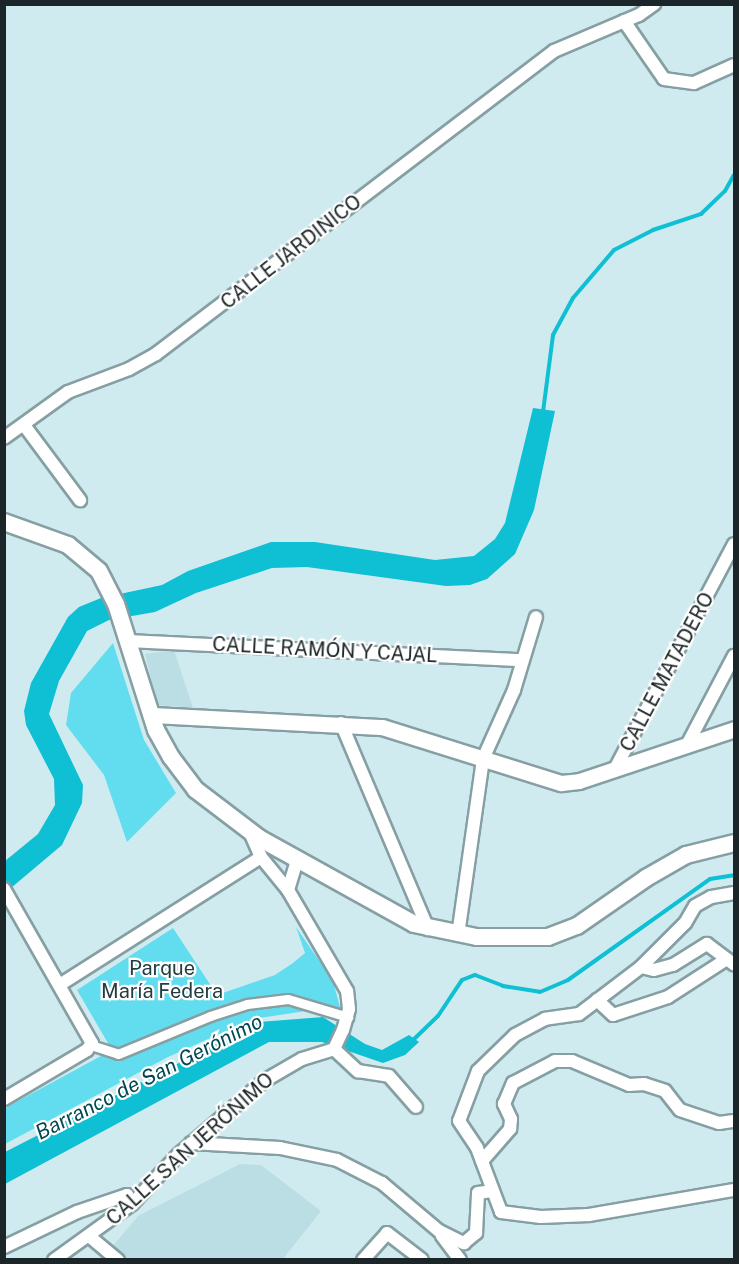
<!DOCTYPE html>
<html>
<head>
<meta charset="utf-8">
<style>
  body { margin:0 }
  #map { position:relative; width:739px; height:1264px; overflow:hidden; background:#d0ebef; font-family:"Public Sans",sans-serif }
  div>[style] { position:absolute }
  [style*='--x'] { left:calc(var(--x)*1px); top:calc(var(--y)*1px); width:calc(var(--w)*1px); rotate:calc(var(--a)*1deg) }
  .built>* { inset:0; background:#bbdee4 }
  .green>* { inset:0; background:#62ddef }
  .water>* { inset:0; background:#0fbfd3 }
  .stream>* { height:4px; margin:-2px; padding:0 2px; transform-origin:2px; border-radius:2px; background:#0fbfd3 }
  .roads { filter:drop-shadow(2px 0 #869fa3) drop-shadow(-2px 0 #869fa3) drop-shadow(0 2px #869fa3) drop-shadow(0 -2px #869fa3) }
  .pedestrian>* { height:9px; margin:-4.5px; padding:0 4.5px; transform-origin:4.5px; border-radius:4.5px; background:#fff }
  .minor>* { height:12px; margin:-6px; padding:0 6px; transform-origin:6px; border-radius:6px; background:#fff }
  .tertiary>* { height:15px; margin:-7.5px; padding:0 7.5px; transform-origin:7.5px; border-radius:7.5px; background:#fff }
  .secondary>* { height:16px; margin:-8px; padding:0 8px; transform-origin:8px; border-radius:8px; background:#fff }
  span { translate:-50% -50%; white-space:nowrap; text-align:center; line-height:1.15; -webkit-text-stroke:4.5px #fff; paint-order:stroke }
  .street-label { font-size:20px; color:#1c2527 }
  .park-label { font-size:20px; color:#233c40 }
  .water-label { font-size:21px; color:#024850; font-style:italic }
  .frame { position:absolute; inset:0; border:6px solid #1c2527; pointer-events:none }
</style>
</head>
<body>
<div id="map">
  <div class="built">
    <div style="clip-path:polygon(174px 650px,193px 708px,157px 705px,145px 654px)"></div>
    <div style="clip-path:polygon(240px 1164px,261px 1165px,321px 1211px,283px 1259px,128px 1259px,112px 1247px,138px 1216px)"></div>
  </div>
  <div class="green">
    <div style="clip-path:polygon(113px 643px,144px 740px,176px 793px,127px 842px,104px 775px,66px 725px,71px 693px)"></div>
    <div style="clip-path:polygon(296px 927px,333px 981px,341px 1011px,306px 1011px,253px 1019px,168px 1057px,5px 1144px,5px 1108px,112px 1050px,77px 990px,173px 928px,217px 995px,275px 975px,293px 963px,305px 953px)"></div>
  </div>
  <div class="water">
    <div style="clip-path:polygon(533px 408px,555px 411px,534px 510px,515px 554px,487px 579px,470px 585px,446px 586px,307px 567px,272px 568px,196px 593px,155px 612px,109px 620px,87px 631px,59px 681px,49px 714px,83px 785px,82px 803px,62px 845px,5px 893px,5px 861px,38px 834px,55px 805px,54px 779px,26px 725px,24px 711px,31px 683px,68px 617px,79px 607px,101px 598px,162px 585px,188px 571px,271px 542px,315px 542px,435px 560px,474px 556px,495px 539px,505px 523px)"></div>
    <div style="clip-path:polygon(323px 1017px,365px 1044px,382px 1050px,409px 1035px,419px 1042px,405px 1055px,383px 1063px,322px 1042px,269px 1042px,5px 1184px,5px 1152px,259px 1022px)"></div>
  </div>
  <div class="stream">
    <div style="--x:543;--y:412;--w:78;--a:-82.6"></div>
    <div style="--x:553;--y:335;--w:42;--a:-61.6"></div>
    <div style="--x:573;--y:298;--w:63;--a:-49.5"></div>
    <div style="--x:614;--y:250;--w:44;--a:-27.1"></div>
    <div style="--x:653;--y:230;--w:51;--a:-18.4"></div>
    <div style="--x:701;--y:214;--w:33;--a:-44"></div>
    <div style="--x:725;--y:191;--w:18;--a:-61"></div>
    <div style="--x:411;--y:1042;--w:37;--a:-44"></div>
    <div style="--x:438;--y:1016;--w:43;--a:-56.3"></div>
    <div style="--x:462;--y:980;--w:14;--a:-21"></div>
    <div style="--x:475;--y:975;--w:30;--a:21"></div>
    <div style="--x:503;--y:986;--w:37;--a:9"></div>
    <div style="--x:540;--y:992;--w:30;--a:-23"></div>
    <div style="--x:568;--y:980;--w:174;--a:-35.4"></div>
    <div style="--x:710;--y:879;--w:24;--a:-9"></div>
  </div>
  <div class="roads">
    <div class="pedestrian">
      <div style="--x:91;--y:1045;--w:28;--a:18"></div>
      <div style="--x:118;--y:1054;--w:100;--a:-22.4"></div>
      <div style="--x:210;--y:1016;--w:39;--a:-18"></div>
      <div style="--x:247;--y:1004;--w:41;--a:-7"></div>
      <div style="--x:288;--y:999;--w:63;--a:16.7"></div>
    </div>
    <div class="minor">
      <div style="--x:624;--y:21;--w:70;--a:55.4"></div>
      <div style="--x:664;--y:79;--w:30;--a:8"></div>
      <div style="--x:694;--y:83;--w:44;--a:-24.2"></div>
      <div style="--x:24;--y:425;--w:94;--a:53.3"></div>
      <div style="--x:4;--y:438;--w:79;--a:-35.7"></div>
      <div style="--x:68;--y:392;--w:65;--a:-20.7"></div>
      <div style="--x:129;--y:369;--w:31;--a:-29"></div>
      <div style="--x:156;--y:354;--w:500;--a:-37.28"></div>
      <div style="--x:554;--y:51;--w:92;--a:-23"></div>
      <div style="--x:639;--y:15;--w:19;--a:-36"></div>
      <div style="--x:129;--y:641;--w:392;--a:2.8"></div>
      <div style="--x:341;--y:723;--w:224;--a:67.1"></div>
      <div style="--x:687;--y:745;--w:101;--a:-62.2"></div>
      <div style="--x:616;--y:767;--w:252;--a:-62.1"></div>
      <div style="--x:4;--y:889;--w:177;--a:60.3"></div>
      <div style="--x:92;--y:1043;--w:9;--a:126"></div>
      <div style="--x:87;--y:1050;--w:96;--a:149.4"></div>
      <div style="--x:288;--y:890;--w:31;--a:-73"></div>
      <div style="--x:734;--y:893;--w:23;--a:170"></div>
      <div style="--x:711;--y:897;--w:18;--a:151"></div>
      <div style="--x:695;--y:906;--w:20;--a:120"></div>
      <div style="--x:685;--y:923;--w:62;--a:135"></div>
      <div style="--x:641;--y:967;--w:78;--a:142.8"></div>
      <div style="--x:579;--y:1014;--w:34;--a:172"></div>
      <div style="--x:545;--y:1019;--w:34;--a:152"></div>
      <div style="--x:515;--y:1035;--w:52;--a:135.8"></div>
      <div style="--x:478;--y:1071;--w:53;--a:110.8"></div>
      <div style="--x:459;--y:1121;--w:32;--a:56"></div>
      <div style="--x:477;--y:1148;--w:68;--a:69.4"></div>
      <div style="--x:501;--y:1212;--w:40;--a:7.1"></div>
      <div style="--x:541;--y:1217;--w:48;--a:-2.4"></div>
      <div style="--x:589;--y:1215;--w:147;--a:-9.8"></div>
      <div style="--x:458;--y:935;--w:178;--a:-81.9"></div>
      <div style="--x:483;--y:759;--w:76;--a:-65.8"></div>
      <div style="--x:514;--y:690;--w:76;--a:-73.2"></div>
      <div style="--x:641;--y:967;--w:13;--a:13"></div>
      <div style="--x:654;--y:970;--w:20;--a:-15"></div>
      <div style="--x:673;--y:965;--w:40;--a:-32"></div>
      <div style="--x:707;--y:944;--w:34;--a:37"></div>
      <div style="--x:61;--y:984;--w:237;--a:-32.4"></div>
      <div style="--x:597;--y:1000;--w:22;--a:43"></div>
      <div style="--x:613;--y:1015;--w:58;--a:-18.1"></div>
      <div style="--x:668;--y:997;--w:70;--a:-32.8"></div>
      <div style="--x:334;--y:1049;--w:33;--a:43"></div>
      <div style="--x:358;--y:1071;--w:31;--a:9"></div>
      <div style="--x:389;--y:1076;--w:41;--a:48.9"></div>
      <div style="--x:191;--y:1143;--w:89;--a:3.2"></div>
      <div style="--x:280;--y:1148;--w:58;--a:11.9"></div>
      <div style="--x:337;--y:1160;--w:51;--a:27.1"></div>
      <div style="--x:382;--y:1183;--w:75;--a:40.1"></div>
      <div style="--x:439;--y:1231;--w:28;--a:26"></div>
      <div style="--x:464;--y:1243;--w:16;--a:-40"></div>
      <div style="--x:476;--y:1233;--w:40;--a:-87.1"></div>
      <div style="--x:478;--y:1193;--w:15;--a:-8"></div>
      <div style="--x:482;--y:1161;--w:43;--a:-48.8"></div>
      <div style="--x:510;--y:1129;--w:10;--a:-84"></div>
      <div style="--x:511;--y:1119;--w:17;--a:-115"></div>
      <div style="--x:504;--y:1104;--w:23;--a:-67"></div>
      <div style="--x:513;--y:1083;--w:47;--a:-27.6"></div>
      <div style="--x:555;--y:1061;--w:17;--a:0"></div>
      <div style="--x:572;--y:1061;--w:62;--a:22.8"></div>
      <div style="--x:629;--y:1085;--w:15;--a:-4"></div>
      <div style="--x:644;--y:1084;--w:22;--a:18"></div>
      <div style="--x:665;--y:1091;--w:24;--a:52"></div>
      <div style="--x:680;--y:1110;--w:41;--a:18.4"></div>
      <div style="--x:719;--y:1123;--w:15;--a:-8"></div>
      <div style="--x:89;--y:1236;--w:38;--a:40"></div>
      <div style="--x:442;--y:1236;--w:30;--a:53"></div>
      <div style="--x:4;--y:1247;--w:81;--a:-25.6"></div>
      <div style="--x:77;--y:1212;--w:53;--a:-18.8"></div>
      <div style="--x:127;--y:1195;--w:10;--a:61"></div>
      <div style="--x:54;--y:1260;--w:96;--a:-35.7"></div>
      <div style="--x:132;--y:1204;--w:69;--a:-46.8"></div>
      <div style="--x:179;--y:1154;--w:112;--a:-40.7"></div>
      <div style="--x:264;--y:1081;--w:44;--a:-30.1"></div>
      <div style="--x:302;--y:1059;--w:34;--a:-17"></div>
      <div style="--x:334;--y:1049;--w:21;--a:-65"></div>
      <div style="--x:343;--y:1030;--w:22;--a:-74"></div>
      <div style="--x:349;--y:1009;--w:18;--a:-96"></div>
      <div style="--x:347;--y:991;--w:117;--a:-120.3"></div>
      <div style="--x:288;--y:890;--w:43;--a:-129.3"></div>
      <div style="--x:261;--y:857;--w:27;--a:-114"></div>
      <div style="--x:363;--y:1260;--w:36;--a:-48"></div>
      <div style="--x:387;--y:1233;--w:44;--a:37.6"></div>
    </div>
    <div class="tertiary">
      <div style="--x:151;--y:715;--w:231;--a:3"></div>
      <div style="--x:382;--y:727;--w:188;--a:17.4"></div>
      <div style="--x:561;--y:783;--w:18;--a:-6"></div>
      <div style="--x:579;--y:781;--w:163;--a:-18.5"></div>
    </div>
    <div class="secondary">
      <div style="--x:4;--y:522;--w:68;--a:19.8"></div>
      <div style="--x:68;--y:545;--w:40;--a:40"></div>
      <div style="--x:99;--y:571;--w:37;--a:63"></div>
      <div style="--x:116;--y:604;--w:132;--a:72.4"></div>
      <div style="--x:156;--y:730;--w:31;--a:61"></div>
      <div style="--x:171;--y:757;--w:41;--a:52.9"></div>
      <div style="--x:196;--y:790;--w:79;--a:37.3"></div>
      <div style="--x:259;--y:838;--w:177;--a:29"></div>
      <div style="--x:414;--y:924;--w:64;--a:11.7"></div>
      <div style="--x:477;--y:937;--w:71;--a:0"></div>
      <div style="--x:548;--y:937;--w:31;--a:-21"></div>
      <div style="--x:577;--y:926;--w:84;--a:-34.8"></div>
      <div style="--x:646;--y:878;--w:46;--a:-29.9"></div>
      <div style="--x:686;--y:855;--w:49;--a:-14"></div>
    </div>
  </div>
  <div class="street-label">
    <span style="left:291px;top:252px;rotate:-38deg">CALLE JARDINICO</span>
    <span style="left:325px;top:650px;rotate:3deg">CALLE RAMÓN Y CAJAL</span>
    <span style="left:667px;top:672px;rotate:-62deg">CALLE MATADERO</span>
    <span style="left:190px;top:1149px;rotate:-42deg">CALLE SAN JERÓNIMO</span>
  </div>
  <div class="park-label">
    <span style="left:162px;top:980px">Parque<br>María Federa</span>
  </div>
  <div class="water-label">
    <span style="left:149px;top:1077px;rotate:-27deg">Barranco de San Gerónimo</span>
  </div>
  <div class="frame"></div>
</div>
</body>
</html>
